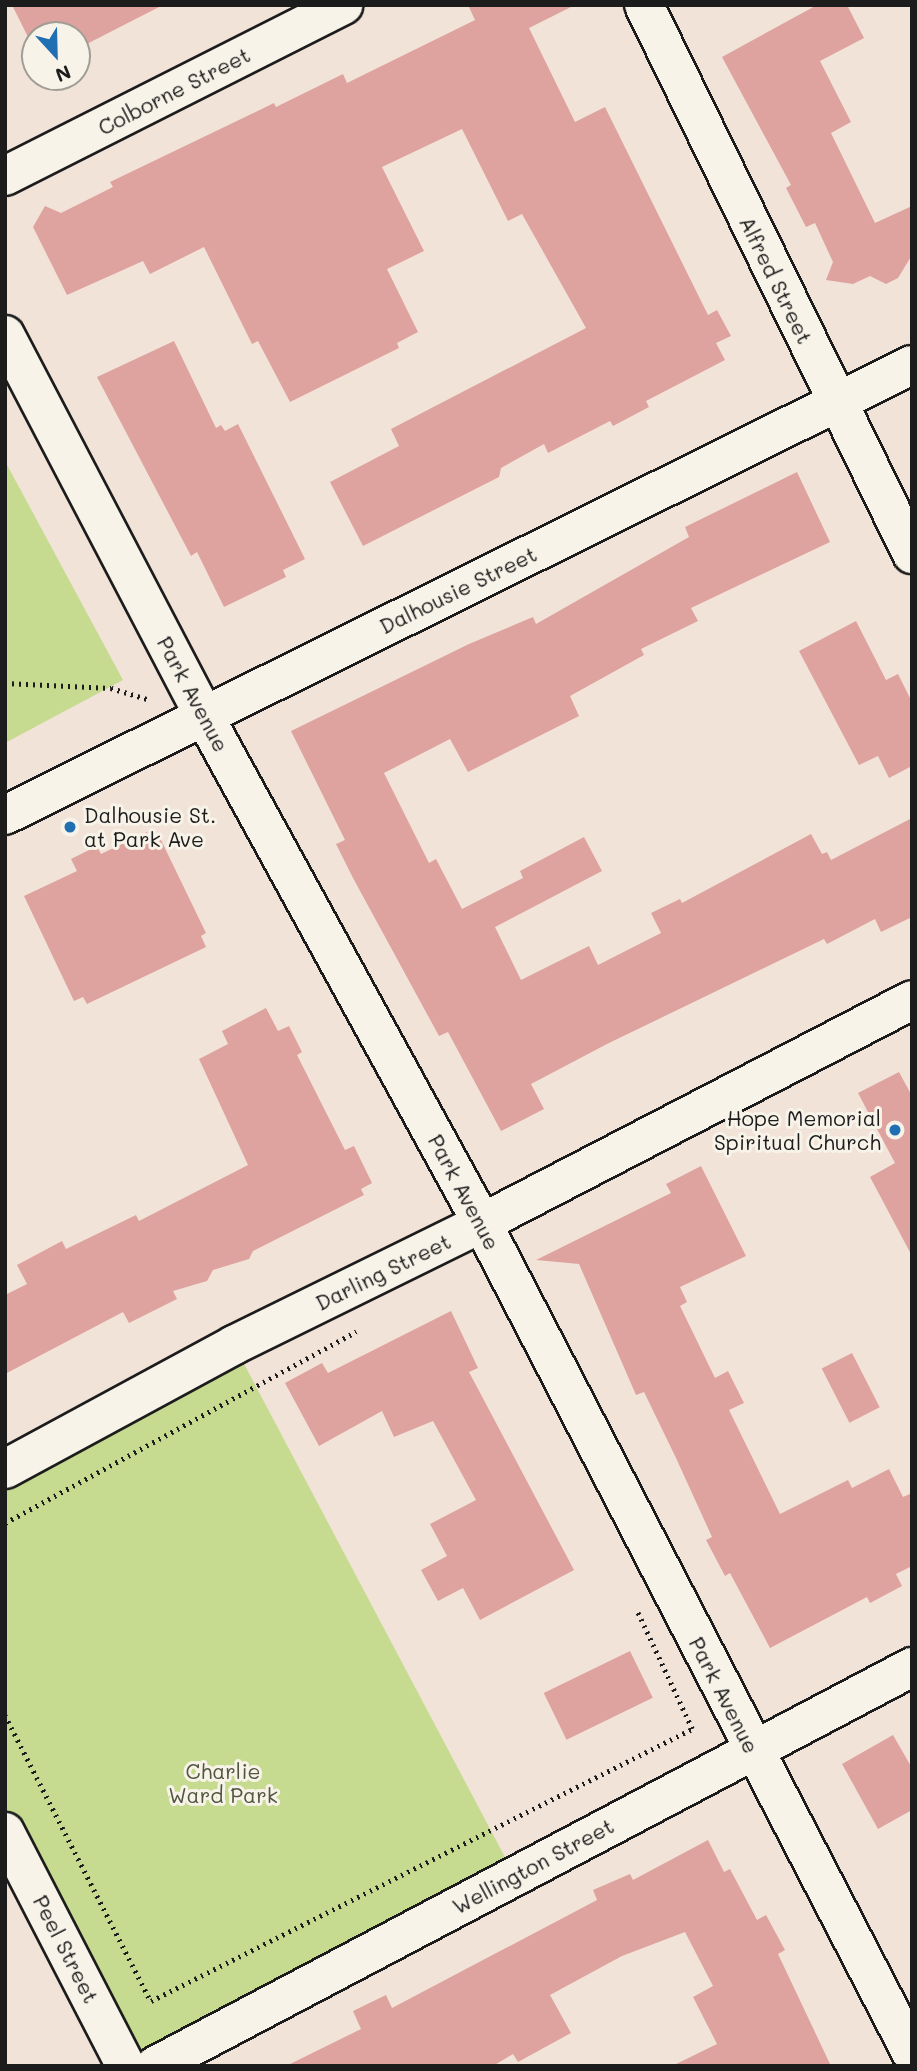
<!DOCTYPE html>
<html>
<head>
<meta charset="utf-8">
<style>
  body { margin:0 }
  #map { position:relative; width:917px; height:2071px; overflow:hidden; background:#f2e3d9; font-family:Mali,sans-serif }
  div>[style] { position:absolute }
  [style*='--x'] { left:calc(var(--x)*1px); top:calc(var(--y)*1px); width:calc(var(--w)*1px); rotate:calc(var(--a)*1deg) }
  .green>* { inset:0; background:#c6db90 }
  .building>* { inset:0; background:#dea39f; transform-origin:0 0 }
  .path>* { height:4.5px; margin-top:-2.25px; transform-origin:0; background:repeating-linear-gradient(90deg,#1c1c1c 0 2px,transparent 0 7px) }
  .roads { filter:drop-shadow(2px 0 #1c1c1c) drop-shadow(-2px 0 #1c1c1c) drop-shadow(0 2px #1c1c1c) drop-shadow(0 -2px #1c1c1c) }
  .minor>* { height:38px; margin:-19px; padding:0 19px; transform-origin:19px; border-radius:19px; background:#f7f3e8 }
  .secondary>* { height:38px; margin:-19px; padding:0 19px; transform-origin:19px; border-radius:19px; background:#f7f3e8 }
  .dots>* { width:19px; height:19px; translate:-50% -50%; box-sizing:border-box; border:4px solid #f7f3e8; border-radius:50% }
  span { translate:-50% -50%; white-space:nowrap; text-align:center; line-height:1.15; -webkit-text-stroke:6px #f7f3e8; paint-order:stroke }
  .street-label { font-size:21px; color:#1c1c1c }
  .poi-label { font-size:21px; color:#1c1c1c }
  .left { translate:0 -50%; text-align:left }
  .right { translate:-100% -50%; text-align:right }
  .park-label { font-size:21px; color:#4f553f }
  .frame { position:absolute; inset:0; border:7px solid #1c1c1c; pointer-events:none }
  .north { position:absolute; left:21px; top:21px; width:70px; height:70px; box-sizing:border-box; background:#f7f3e8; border:2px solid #9f9d96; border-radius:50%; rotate:158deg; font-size:19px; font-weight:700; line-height:28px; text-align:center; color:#1c1c1c }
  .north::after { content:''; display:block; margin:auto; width:24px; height:32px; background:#1f6fb2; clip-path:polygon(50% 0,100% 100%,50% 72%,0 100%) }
</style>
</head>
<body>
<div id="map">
  <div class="green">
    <div style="clip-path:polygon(5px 461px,123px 680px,5px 743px)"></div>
    <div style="clip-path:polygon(234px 1345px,515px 1876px,126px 2066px,5px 1832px,5px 1469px)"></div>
  </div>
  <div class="building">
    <div style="clip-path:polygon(12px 5px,163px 5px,77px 49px,77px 35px,35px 35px,35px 51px)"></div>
    <div style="clip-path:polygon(468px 5px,575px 5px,529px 28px,575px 122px,605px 107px,708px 315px,717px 310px,731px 336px,716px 343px,725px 360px,646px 401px,649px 407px,613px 426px,610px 421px,548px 453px,544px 444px,501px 468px,499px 477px,363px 546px,330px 482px,399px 446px,391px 429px,586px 328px,522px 214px,508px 221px,462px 129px,382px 167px,424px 251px,387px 269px,418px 332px,397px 343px,399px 348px,290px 402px,258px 341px,252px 344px,204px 247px,150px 274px,143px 261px,67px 295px,33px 227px,45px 206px,61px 213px,113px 187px,110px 182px,274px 103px,276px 107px,343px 74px,347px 83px,475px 20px)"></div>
    <div style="clip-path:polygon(817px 5px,847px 5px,864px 38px,820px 61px,851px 122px,831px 133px,875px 223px,912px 206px,912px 255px,898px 278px,886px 284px,870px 276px,853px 284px,826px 280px,833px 262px,815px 223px,806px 227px,786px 188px,791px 185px,722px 57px)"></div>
    <div style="clip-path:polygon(174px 341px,216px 428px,221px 425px,225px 431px,238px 424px,305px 559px,283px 570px,286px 577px,224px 607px,197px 552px,191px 556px,97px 377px)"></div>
    <div style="clip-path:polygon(797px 472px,830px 542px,691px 608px,698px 621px,641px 649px,644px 655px,570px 696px,579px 716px,468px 772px,450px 739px,384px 773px,429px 863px,436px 859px,462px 909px,523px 878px,520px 871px,584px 837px,602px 871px,495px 927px,521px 980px,589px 946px,598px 965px,661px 933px,651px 913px,680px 899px,682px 903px,811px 834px,822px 854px,827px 852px,831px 860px,912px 818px,912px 917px,881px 932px,875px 919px,827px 944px,824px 939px,607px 1044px,531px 1084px,544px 1109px,501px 1131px,448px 1032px,439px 1036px,353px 878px,336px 844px,345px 840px,291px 731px,469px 644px,533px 617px,536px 624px,689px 537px,685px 527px)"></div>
    <div style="clip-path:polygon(856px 621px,886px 680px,898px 674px,912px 702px,912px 766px,889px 778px,878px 756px,859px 765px,799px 651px)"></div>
    <div style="clip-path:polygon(147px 832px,152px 844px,161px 840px,206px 933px,201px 936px,206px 947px,87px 1004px,83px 997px,74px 1001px,24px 896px,77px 871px,71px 859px,97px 846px,101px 854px)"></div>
    <div style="clip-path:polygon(266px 1008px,278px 1031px,289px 1026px,302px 1052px,297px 1055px,345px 1150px,354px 1146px,372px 1183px,361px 1189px,364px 1195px,253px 1251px,249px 1259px,213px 1270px,207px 1281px,173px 1291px,177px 1299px,129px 1323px,123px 1312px,5px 1374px,5px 1295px,27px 1284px,17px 1265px,62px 1241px,66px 1249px,136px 1215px,139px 1221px,248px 1165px,199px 1059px,228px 1044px,222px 1031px)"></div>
    <div style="clip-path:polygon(899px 1072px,912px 1096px,912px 1256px,870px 1177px,895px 1163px,858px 1093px)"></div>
    <div style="clip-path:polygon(701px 1166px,746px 1256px,680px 1287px,687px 1302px,680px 1306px,715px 1378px,728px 1371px,744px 1403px,729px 1410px,780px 1514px,848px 1480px,852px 1488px,889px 1469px,903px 1497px,912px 1493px,912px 1566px,896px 1574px,902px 1586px,870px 1603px,867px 1597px,770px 1648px,730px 1573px,725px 1576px,706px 1540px,712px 1537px,676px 1458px,644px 1392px,636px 1395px,579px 1264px,536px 1260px,671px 1193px,666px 1184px)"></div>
    <div style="clip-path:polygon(451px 1311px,478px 1368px,469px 1372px,574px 1570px,480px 1620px,463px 1588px,438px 1601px,421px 1570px,447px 1556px,430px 1524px,476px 1500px,433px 1421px,394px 1437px,382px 1411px,319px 1446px,285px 1383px,322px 1363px,328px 1373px)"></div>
    <div style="left:852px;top:1353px;width:61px;height:34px;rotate:63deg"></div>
    <div style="left:630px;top:1651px;width:52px;height:96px;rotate:64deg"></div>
    <div style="clip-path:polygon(893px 1735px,912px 1768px,912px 1810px,878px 1829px,842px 1764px)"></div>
    <div style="clip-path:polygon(708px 1840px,724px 1872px,730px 1869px,757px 1920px,766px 1915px,785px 1950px,778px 1954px,831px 2066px,672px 2066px,717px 2044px,693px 1997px,713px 1986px,685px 1932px,622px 1956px,550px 1995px,571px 2033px,518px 2062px,513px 2054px,493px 2066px,286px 2066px,361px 2029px,353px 2011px,386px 1995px,392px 2008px,597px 1900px,593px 1890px,630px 1874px,633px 1880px)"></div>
  </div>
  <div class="path">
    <div style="--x:5;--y:683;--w:106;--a:2.7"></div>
    <div style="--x:111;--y:688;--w:39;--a:17"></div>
    <div style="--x:5;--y:1523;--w:400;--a:-28.6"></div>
    <div style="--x:5;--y:1715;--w:321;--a:63"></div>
    <div style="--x:151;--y:2001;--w:606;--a:-26.69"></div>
    <div style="--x:692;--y:1729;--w:132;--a:-115"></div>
  </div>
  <div class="roads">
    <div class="minor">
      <div style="--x:644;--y:5;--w:611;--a:63.98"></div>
      <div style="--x:5;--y:335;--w:428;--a:62.4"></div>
      <div style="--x:203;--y:714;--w:580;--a:61.27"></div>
      <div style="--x:482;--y:1223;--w:936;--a:62.64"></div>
      <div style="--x:5;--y:1469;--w:260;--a:-28.4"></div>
      <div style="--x:234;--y:1345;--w:276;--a:-26.2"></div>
      <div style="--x:482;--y:1223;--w:484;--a:-27.4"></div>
      <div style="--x:5;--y:1832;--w:263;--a:62.7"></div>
      <div style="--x:155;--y:2066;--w:856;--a:-27.79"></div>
    </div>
    <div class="secondary">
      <div style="--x:5;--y:176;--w:379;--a:-26.8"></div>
      <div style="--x:5;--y:815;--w:1012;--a:-26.39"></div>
    </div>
  </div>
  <div class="dots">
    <div style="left:70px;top:827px;background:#1f6fb2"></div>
    <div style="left:895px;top:1130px;background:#1f6fb2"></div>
  </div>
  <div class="street-label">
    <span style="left:174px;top:91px;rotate:-27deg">Colborne Street</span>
    <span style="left:776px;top:280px;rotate:64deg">Alfred Street</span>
    <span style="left:458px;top:590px;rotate:-26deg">Dalhousie Street</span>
    <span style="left:193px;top:694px;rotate:62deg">Park Avenue</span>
    <span style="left:464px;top:1192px;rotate:62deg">Park Avenue</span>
    <span style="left:383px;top:1272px;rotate:-26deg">Darling Street</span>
    <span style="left:724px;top:1695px;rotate:63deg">Park Avenue</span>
    <span style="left:533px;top:1866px;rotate:-28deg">Wellington Street</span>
    <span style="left:66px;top:1949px;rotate:63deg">Peel Street</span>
  </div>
  <div class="poi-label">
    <span class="left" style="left:84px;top:827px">Dalhousie St.<br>at Park Ave</span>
    <span class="right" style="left:881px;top:1130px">Hope Memorial<br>Spiritual Church</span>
  </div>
  <div class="park-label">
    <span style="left:223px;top:1783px">Charlie<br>Ward Park</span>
  </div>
  <div class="frame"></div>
  <div class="north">N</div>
</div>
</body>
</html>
